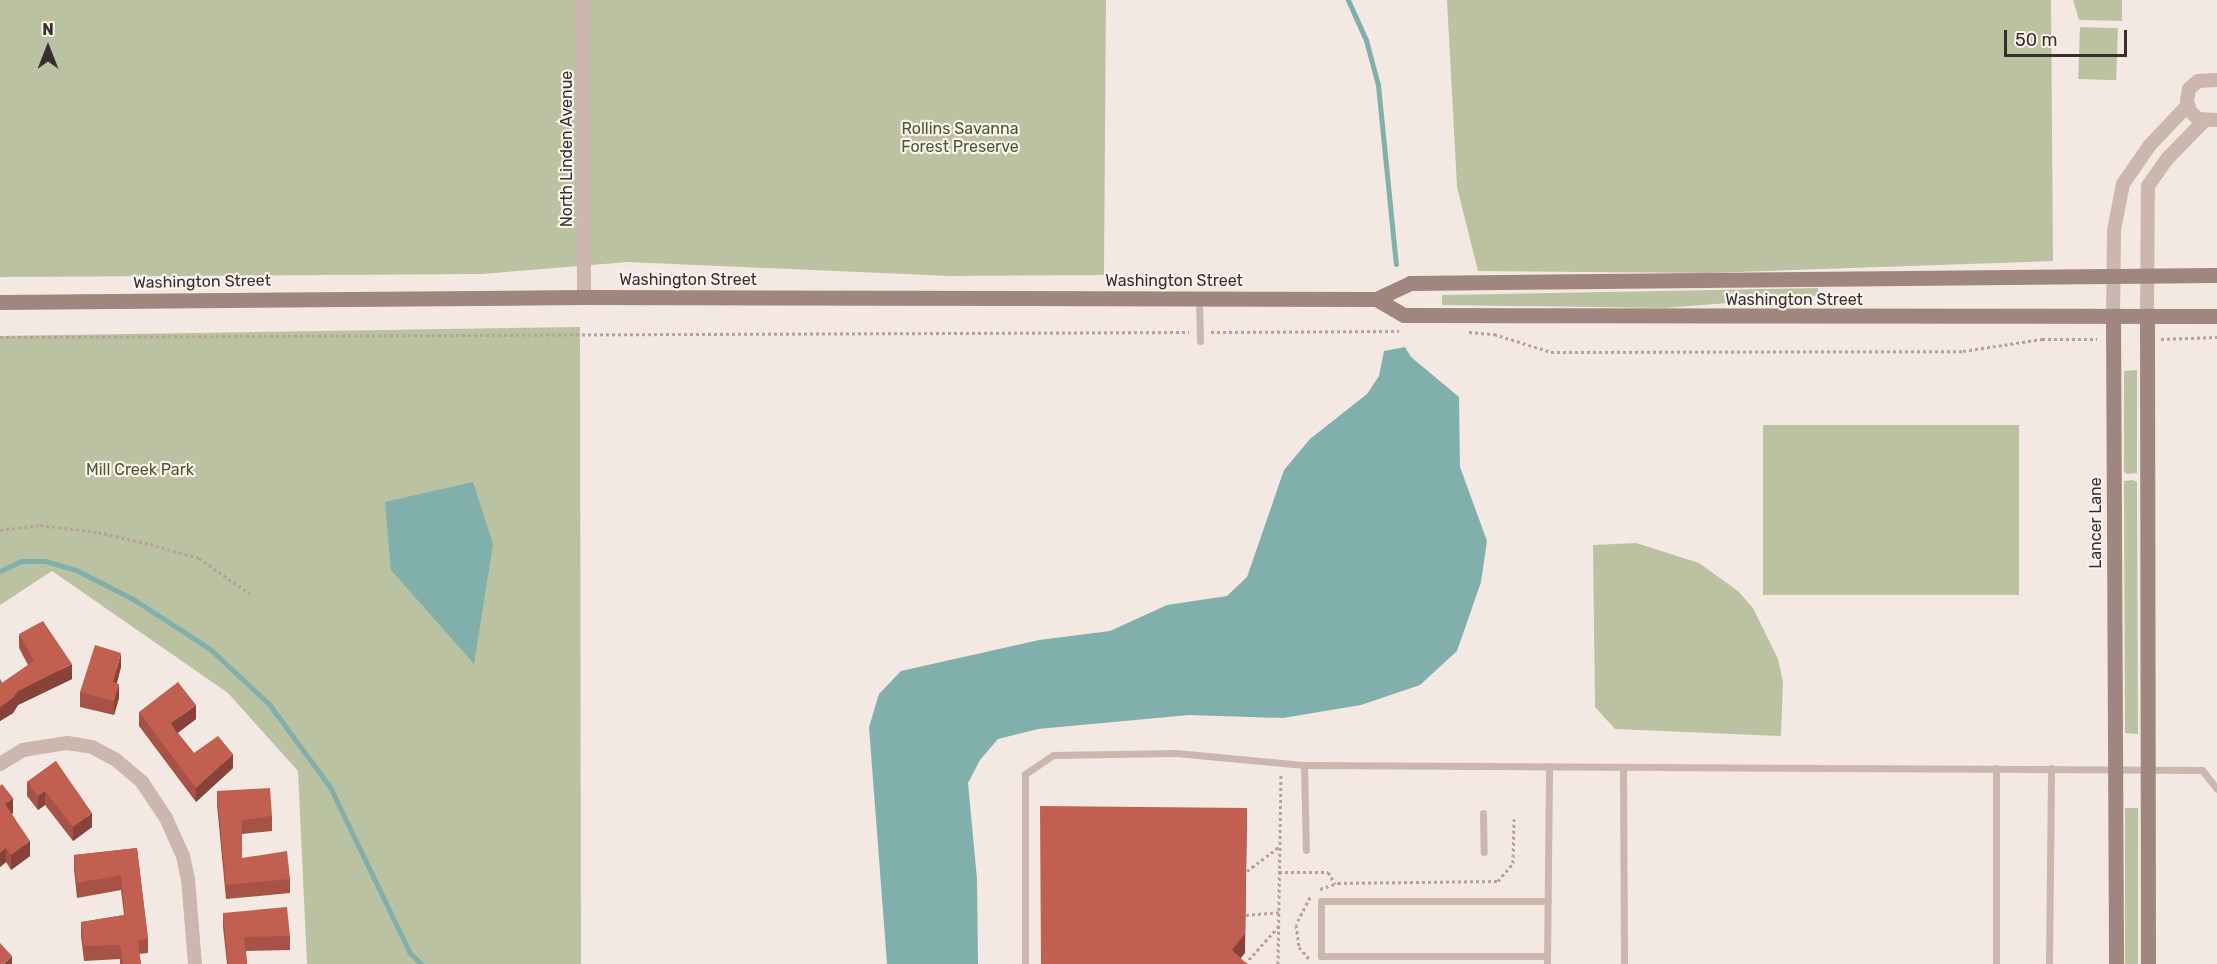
<!DOCTYPE html>
<html>
<head>
<meta charset="utf-8">
<style>
  body { margin:0 }
  #map { position:relative; width:2217px; height:964px; overflow:hidden; background:#f3e9e2; font-family:Rubik,sans-serif }
  div>[style] { position:absolute }
  [style*='--x'] { left:calc(var(--x)*1px); top:calc(var(--y)*1px); width:calc(var(--w)*1px); rotate:calc(var(--a)*1deg) }
  .green>* { inset:0; background:#bbc2a2; transform-origin:0 0 }
  .water>* { inset:0; background:#81afab }
  .stream>* { height:5px; margin:-2.5px; padding:0 2.5px; transform-origin:2.5px; border-radius:2.5px; background:#81afab }
  .path>* { height:3px; margin-top:-1.5px; transform-origin:0; background:repeating-linear-gradient(90deg,#b7a198 0 3px,transparent 0 6px) }
  .lane>* { height:7px; margin:-3.5px; padding:0 3.5px; transform-origin:3.5px; border-radius:3.5px; background:#cbb7ad }
  .street>* { height:14px; margin:-7px; padding:0 7px; transform-origin:7px; border-radius:7px; background:#cbb7ad }
  .secondary>* { height:15px; margin:-7.5px; padding:0 7.5px; transform-origin:7.5px; border-radius:7.5px; background:#9f867f }
  .wall>* { inset:0; background:#a65246 }
  .shaded-wall>* { inset:0; background:#874239 }
  .building>* { inset:0; background:#c15f51 }
  span { translate:-50% -50%; white-space:nowrap; text-align:center; line-height:1.15; -webkit-text-stroke:4.5px #faf3ee; paint-order:stroke }
  .park-label { font-size:16px; color:#4e5730 }
  .street-label { font-size:16px; color:#3a2e2c }
  .north { position:absolute; left:18px; top:18px; width:60px; height:60px; -webkit-text-stroke:4px #faf3ee; paint-order:stroke; rotate:0deg; font-size:16px; font-weight:700; line-height:24px; text-align:center; color:#3a2e2c }
  .north::after { content:''; display:block; margin:auto; width:21px; height:27px; background:#3a2e2c; clip-path:polygon(50% 0,100% 100%,50% 72%,0 100%) }
  .scale { position:absolute; left:2004px; top:30px; width:123px; height:27px; box-sizing:border-box; border:3px solid #3a2e2c; border-top:0; padding-left:8px; font-size:18px; line-height:21px; white-space:nowrap; color:#3a2e2c; -webkit-text-stroke:4px #faf3ee; paint-order:stroke }
</style>
</head>
<body>
<div id="map">
  <div class="green">
    <div style="clip-path:polygon(0 0,1106px 0,1104px 275px,950px 276px,628px 262px,482px 274px,0 277px)"></div>
    <div style="clip-path:polygon(1447px 0,2051px 0,2053px 261px,1709px 273px,1478px 271px,1457px 187px)"></div>
    <div style="clip-path:polygon(2073px 0,2122px 0,2122px 21px,2079px 20px)"></div>
    <div style="left:2080px;top:27px;width:38px;height:52px;rotate:2deg"></div>
    <div style="clip-path:polygon(1818px 288px,1819px 296px,1664px 308px,1442px 305px,1442px 295px)"></div>
    <div style="clip-path:polygon(580px 327px,581px 964px,307px 964px,298px 771px,228px 693px,52px 571px,0 605px,0 336px)"></div>
    <div style="clip-path:polygon(2137px 370px,2137px 473px,2127px 474px,2124px 472px,2124px 371px)"></div>
    <div style="left:1763px;top:425px;width:256px;height:170px"></div>
    <div style="clip-path:polygon(2133px 480px,2137px 482px,2138px 734px,2125px 733px,2124px 481px)"></div>
    <div style="clip-path:polygon(1636px 543px,1699px 563px,1738px 591px,1753px 608px,1778px 659px,1783px 682px,1781px 736px,1615px 729px,1595px 707px,1593px 545px)"></div>
    <div style="left:2125px;top:808px;width:13px;height:156px"></div>
  </div>
  <div class="water">
    <div style="clip-path:polygon(1405px 347px,1411px 357px,1459px 397px,1460px 467px,1487px 541px,1481px 582px,1457px 651px,1420px 685px,1361px 705px,1283px 718px,1189px 715px,1038px 729px,998px 739px,980px 760px,968px 783px,977px 879px,978px 964px,887px 964px,869px 727px,879px 694px,901px 671px,1039px 640px,1110px 631px,1167px 605px,1227px 596px,1247px 577px,1284px 470px,1310px 439px,1367px 394px,1379px 376px,1384px 351px)"></div>
    <div style="clip-path:polygon(473px 482px,493px 544px,474px 664px,391px 570px,385px 502px)"></div>
  </div>
  <div class="stream">
    <div style="--x:1348;--y:0;--w:44;--a:65.8"></div>
    <div style="--x:1366;--y:40;--w:47;--a:75.1"></div>
    <div style="--x:1378;--y:85;--w:180;--a:84.3"></div>
    <div style="--x:0;--y:571;--w:23;--a:-25"></div>
    <div style="--x:21;--y:561;--w:24;--a:0"></div>
    <div style="--x:45;--y:561;--w:32;--a:16"></div>
    <div style="--x:76;--y:570;--w:64;--a:27"></div>
    <div style="--x:133;--y:599;--w:92;--a:33"></div>
    <div style="--x:210;--y:649;--w:81;--a:43"></div>
    <div style="--x:269;--y:704;--w:103;--a:53.7"></div>
    <div style="--x:330;--y:787;--w:184;--a:64.3"></div>
    <div style="--x:410;--y:953;--w:16;--a:45"></div>
  </div>
  <div class="path">
    <div style="--x:1211;--y:332;--w:188;--a:-0.3"></div>
    <div style="--x:1469;--y:332;--w:25;--a:5"></div>
    <div style="--x:1494;--y:334;--w:60;--a:17.5"></div>
    <div style="--x:1551;--y:352;--w:412;--a:-0.1"></div>
    <div style="--x:1963;--y:351;--w:80;--a:-8.6"></div>
    <div style="--x:2042;--y:339;--w:55;--a:0"></div>
    <div style="--x:0;--y:337;--w:1189;--a:-0.24"></div>
    <div style="--x:2161;--y:339;--w:56;--a:-2"></div>
    <div style="--x:0;--y:530;--w:40;--a:-7.1"></div>
    <div style="--x:40;--y:525;--w:58;--a:6.9"></div>
    <div style="--x:98;--y:532;--w:53;--a:13"></div>
    <div style="--x:150;--y:544;--w:51;--a:15.9"></div>
    <div style="--x:199;--y:558;--w:62;--a:35.2"></div>
    <div style="--x:1247;--y:871;--w:41;--a:-37.1"></div>
    <div style="--x:1279;--y:872;--w:49;--a:0"></div>
    <div style="--x:1328;--y:872;--w:14;--a:60"></div>
    <div style="--x:1320;--y:889;--w:19;--a:-18"></div>
    <div style="--x:1338;--y:883;--w:160;--a:-0.7"></div>
    <div style="--x:1498;--y:881;--w:23;--a:-50"></div>
    <div style="--x:1513;--y:863;--w:44;--a:-88.7"></div>
    <div style="--x:1310;--y:897;--w:31;--a:117"></div>
    <div style="--x:1296;--y:925;--w:22;--a:82"></div>
    <div style="--x:1299;--y:947;--w:17;--a:50"></div>
    <div style="--x:1246;--y:915;--w:33;--a:-5"></div>
    <div style="--x:1245;--y:964;--w:50;--a:-48.3"></div>
    <div style="--x:1278;--y:964;--w:190;--a:-89.1"></div>
  </div>
  <div class="lane">
    <div style="--x:1199;--y:299;--w:42;--a:88.6"></div>
    <div style="--x:1304;--y:765;--w:85;--a:88.7"></div>
    <div style="--x:1623;--y:767;--w:197;--a:89.7"></div>
    <div style="--x:1996;--y:768;--w:196;--a:90"></div>
    <div style="--x:1483;--y:813;--w:39;--a:89"></div>
    <div style="--x:1547;--y:956;--w:226;--a:180"></div>
    <div style="--x:1321;--y:956;--w:55;--a:-90"></div>
    <div style="--x:1321;--y:901;--w:227;--a:0"></div>
    <div style="--x:1025;--y:964;--w:190;--a:-90"></div>
    <div style="--x:1025;--y:774;--w:34;--a:-34"></div>
    <div style="--x:1053;--y:755;--w:123;--a:-0.9"></div>
    <div style="--x:1176;--y:753;--w:129;--a:5.4"></div>
    <div style="--x:1304;--y:765;--w:898;--a:0.32"></div>
    <div style="--x:2202;--y:770;--w:24;--a:52"></div>
    <div style="--x:1547;--y:964;--w:198;--a:-89.4"></div>
    <div style="--x:2049;--y:964;--w:196;--a:-89.4"></div>
  </div>
  <div class="street">
    <div style="--x:583;--y:0;--w:297;--a:89.8"></div>
    <div style="--x:2217;--y:80;--w:19;--a:177"></div>
    <div style="--x:2198;--y:81;--w:12;--a:138"></div>
    <div style="--x:2189;--y:89;--w:11;--a:100"></div>
    <div style="--x:2187;--y:100;--w:11;--a:75"></div>
    <div style="--x:2190;--y:111;--w:11;--a:45"></div>
    <div style="--x:2198;--y:119;--w:19;--a:3"></div>
    <div style="--x:2113;--y:316;--w:86;--a:-89.3"></div>
    <div style="--x:2114;--y:230;--w:47;--a:-78.9"></div>
    <div style="--x:2123;--y:184;--w:47;--a:-55.3"></div>
    <div style="--x:2150;--y:145;--w:54;--a:-46.5"></div>
    <div style="--x:2147;--y:316;--w:130;--a:-89.6"></div>
    <div style="--x:2148;--y:186;--w:33;--a:-55"></div>
    <div style="--x:2167;--y:159;--w:53;--a:-45.8"></div>
    <div style="--x:0;--y:764;--w:27;--a:-31"></div>
    <div style="--x:23;--y:750;--w:45;--a:-9"></div>
    <div style="--x:67;--y:743;--w:25;--a:9"></div>
    <div style="--x:92;--y:747;--w:27;--a:28"></div>
    <div style="--x:116;--y:760;--w:34;--a:40"></div>
    <div style="--x:142;--y:782;--w:43;--a:56.3"></div>
    <div style="--x:166;--y:818;--w:42;--a:65.9"></div>
    <div style="--x:183;--y:856;--w:24;--a:78"></div>
    <div style="--x:188;--y:879;--w:85;--a:85.3"></div>
  </div>
  <div class="secondary">
    <div style="--x:1376;--y:299;--w:32;--a:30"></div>
    <div style="--x:1404;--y:315;--w:813;--a:0.07"></div>
    <div style="--x:0;--y:302;--w:584;--a:-0.49"></div>
    <div style="--x:584;--y:297;--w:792;--a:0.14"></div>
    <div style="--x:1376;--y:299;--w:38;--a:-25"></div>
    <div style="--x:1410;--y:283;--w:807;--a:-0.57"></div>
    <div style="--x:2113;--y:316;--w:648;--a:89.73"></div>
    <div style="--x:2147;--y:316;--w:648;--a:89.91"></div>
  </div>
  <div class="wall">
    <div style="clip-path:polygon(19px 634px,72px 679px,18px 705px,13px 713px,0 721px,0 679px,2px 683px,28px 665px,19px 648px)"></div>
    <div style="clip-path:polygon(121px 667px,117px 683px,119px 698px,114px 715px,80px 707px,80px 692px)"></div>
    <div style="clip-path:polygon(139px 712px,196px 719px,178px 733px,194px 753px,233px 768px,196px 802px,139px 726px)"></div>
    <div style="clip-path:polygon(56px 761px,92px 827px,73px 841px,45px 805px,38px 810px,27px 796px,27px 782px)"></div>
    <div style="clip-path:polygon(0 786px,13px 813px,12px 814px,30px 856px,11px 870px,6px 862px,0 867px)"></div>
    <div style="clip-path:polygon(217px 791px,272px 816px,272px 831px,242px 834px,242px 858px,290px 879px,290px 893px,226px 899px,217px 805px)"></div>
    <div style="clip-path:polygon(137px 848px,148px 939px,148px 953px,139px 954px,141px 964px,120px 964px,120px 959px,84px 961px,81px 936px,81px 922px,124px 915px,121px 890px,77px 898px,74px 869px,74px 855px)"></div>
    <div style="clip-path:polygon(223px 913px,290px 936px,290px 950px,246px 951px,247px 964px,227px 964px,223px 927px)"></div>
  </div>
  <div class="shaded-wall">
    <div style="clip-path:polygon(121px 653px,121px 667px,113px 696px,113px 682px)"></div>
    <div style="clip-path:polygon(72px 664px,72px 679px,18px 705px,13px 713px,0 721px,0 707px,18px 691px)"></div>
    <div style="clip-path:polygon(119px 684px,119px 698px,114px 715px,114px 701px)"></div>
    <div style="clip-path:polygon(196px 705px,196px 719px,171px 737px,171px 723px)"></div>
    <div style="clip-path:polygon(233px 754px,233px 768px,196px 802px,196px 788px)"></div>
    <div style="clip-path:polygon(45px 791px,45px 805px,38px 810px,38px 796px)"></div>
    <div style="clip-path:polygon(13px 798px,13px 813px,5px 818px,5px 804px)"></div>
    <div style="clip-path:polygon(1247px 808px,1245px 953px,1236px 964px,1232px 950px)"></div>
    <div style="clip-path:polygon(92px 813px,92px 827px,73px 841px,73px 827px)"></div>
    <div style="clip-path:polygon(30px 841px,30px 856px,11px 870px,11px 855px)"></div>
    <div style="clip-path:polygon(6px 848px,6px 862px,0 867px,0 853px)"></div>
    <div style="clip-path:polygon(12px 956px,12px 964px,4px 964px)"></div>
  </div>
  <div class="building">
    <div style="clip-path:polygon(43px 621px,72px 664px,18px 691px,13px 698px,0 707px,0 679px,2px 683px,34px 661px,19px 634px)"></div>
    <div style="clip-path:polygon(95px 645px,121px 653px,113px 682px,119px 684px,114px 701px,80px 692px)"></div>
    <div style="clip-path:polygon(178px 682px,196px 705px,171px 723px,175px 730px,194px 753px,218px 736px,233px 754px,196px 788px,139px 712px)"></div>
    <div style="clip-path:polygon(56px 761px,92px 813px,73px 827px,45px 791px,38px 796px,27px 782px)"></div>
    <div style="clip-path:polygon(2px 784px,13px 798px,5px 804px,30px 841px,11px 855px,6px 848px,0 853px,0 786px)"></div>
    <div style="clip-path:polygon(270px 788px,272px 816px,242px 820px,242px 858px,287px 851px,290px 879px,226px 885px,217px 791px)"></div>
    <div style="clip-path:polygon(1040px 806px,1247px 808px,1245px 934px,1232px 950px,1247px 964px,1041px 964px)"></div>
    <div style="clip-path:polygon(137px 848px,148px 939px,138px 940px,141px 964px,123px 964px,120px 945px,84px 946px,81px 922px,125px 915px,121px 875px,77px 883px,74px 855px)"></div>
    <div style="clip-path:polygon(287px 907px,290px 936px,244px 937px,247px 964px,228px 964px,223px 913px)"></div>
    <div style="clip-path:polygon(0 943px,12px 956px,4px 964px,0 964px)"></div>
  </div>
  <div class="park-label">
    <span style="left:960px;top:138px">Rollins Savanna<br>Forest Preserve</span>
    <span style="left:140px;top:470px">Mill Creek Park</span>
  </div>
  <div class="street-label">
    <span style="left:567px;top:149px;rotate:-90deg">North Linden Avenue</span>
    <span style="left:688px;top:280px">Washington Street</span>
    <span style="left:1174px;top:281px">Washington Street</span>
    <span style="left:202px;top:282px;rotate:-1deg">Washington Street</span>
    <span style="left:1794px;top:300px">Washington Street</span>
    <span style="left:2096px;top:523px;rotate:-90deg">Lancer Lane</span>
  </div>
  <div class="north">N</div>
  <div class="scale">50 m</div>
</div>
</body>
</html>
